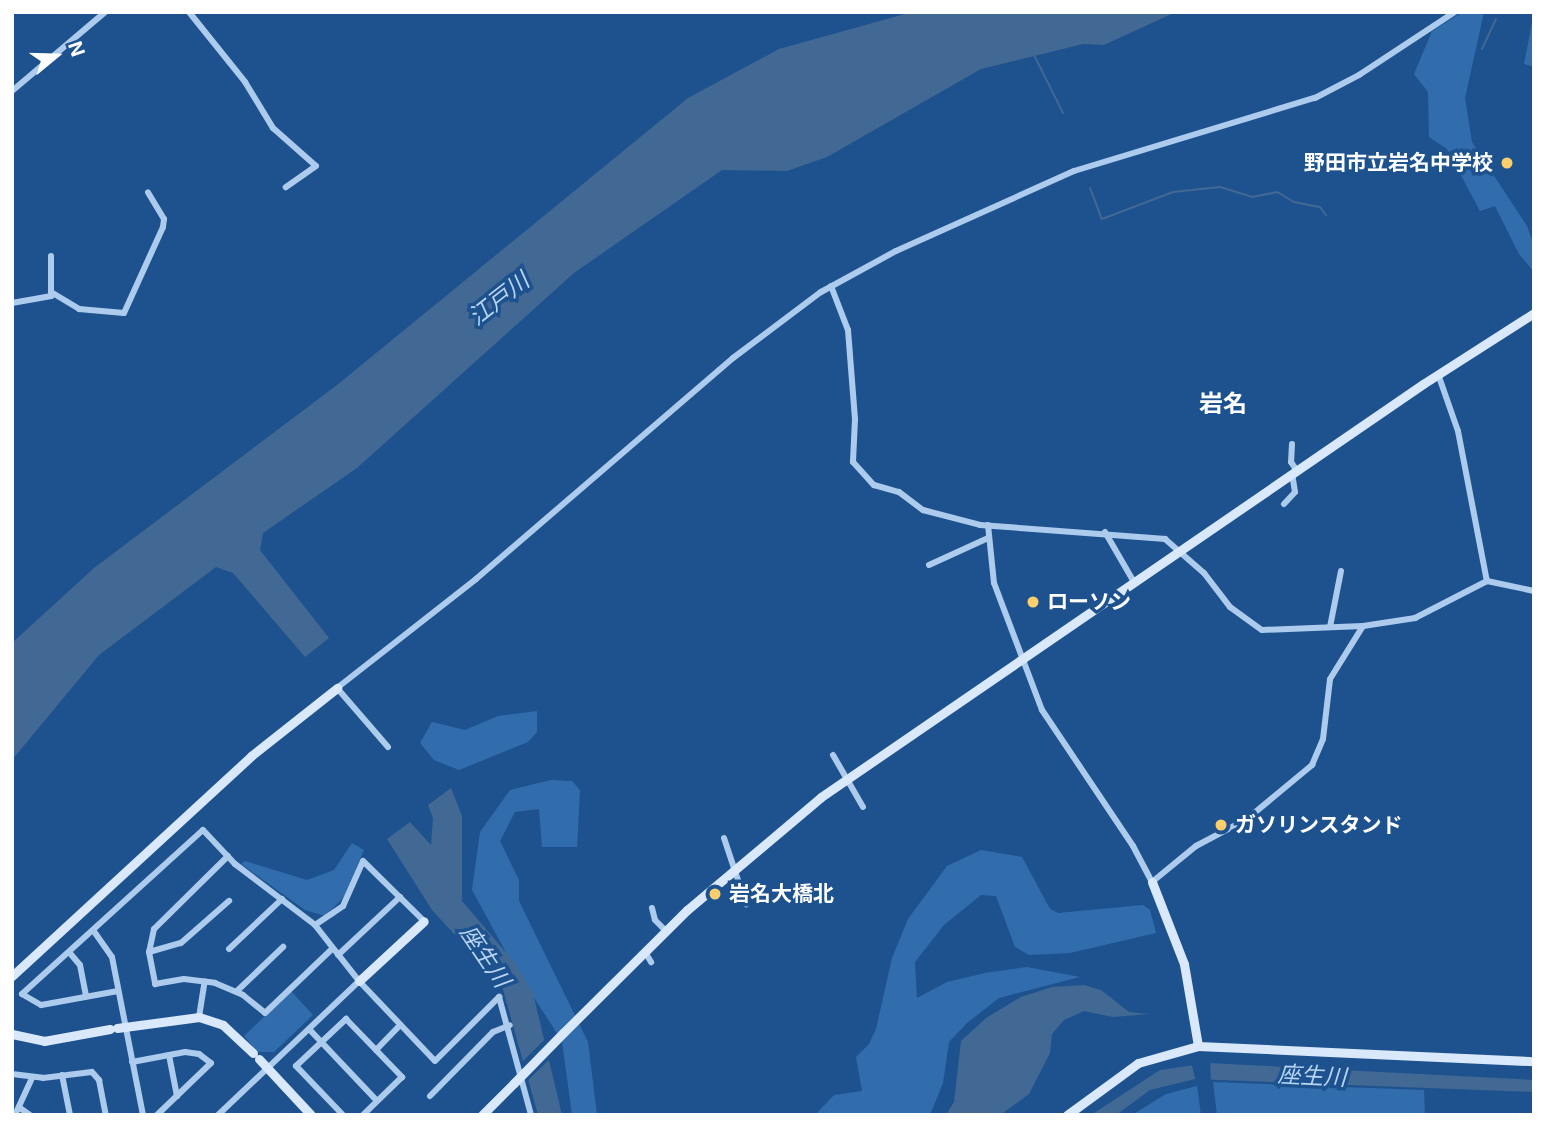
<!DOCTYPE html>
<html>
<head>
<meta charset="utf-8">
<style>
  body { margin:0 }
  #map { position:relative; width:1546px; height:1127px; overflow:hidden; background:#1e528f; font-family:Inter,"Noto Sans JP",sans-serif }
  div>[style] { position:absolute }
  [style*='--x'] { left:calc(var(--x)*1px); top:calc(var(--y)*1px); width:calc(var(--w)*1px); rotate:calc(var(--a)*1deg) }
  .green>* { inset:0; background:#316dad }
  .water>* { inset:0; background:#426894 }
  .pier>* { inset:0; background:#1e528f }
  .stream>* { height:2px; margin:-1px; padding:0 1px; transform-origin:1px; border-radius:1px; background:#426894 }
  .street>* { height:6px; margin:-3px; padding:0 3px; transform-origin:3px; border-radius:3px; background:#adcced }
  .secondary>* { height:9px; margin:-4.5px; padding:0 4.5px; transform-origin:4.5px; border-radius:4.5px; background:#d9e8fa }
  .secondary-bridge>* { height:9px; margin:-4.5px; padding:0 4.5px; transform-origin:4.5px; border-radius:4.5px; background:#d9e8fa }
  .dots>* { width:19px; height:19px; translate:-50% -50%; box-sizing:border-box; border:4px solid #1e528f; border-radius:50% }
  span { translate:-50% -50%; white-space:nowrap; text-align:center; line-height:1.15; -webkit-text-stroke:7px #1e528f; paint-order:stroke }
  .poi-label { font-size:21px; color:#fff; font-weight:700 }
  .right { translate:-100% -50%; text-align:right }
  .left { translate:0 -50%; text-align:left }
  .water-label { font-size:23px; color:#b9d5f4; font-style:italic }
  .quarter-label { font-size:24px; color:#fff; font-weight:700 }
  .frame { position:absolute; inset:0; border:14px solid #fff; pointer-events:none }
  .north { position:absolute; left:21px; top:21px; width:70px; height:70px; -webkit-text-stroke:5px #1e528f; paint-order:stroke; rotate:71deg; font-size:19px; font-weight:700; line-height:28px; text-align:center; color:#fff }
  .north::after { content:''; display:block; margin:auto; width:24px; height:32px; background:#fff; clip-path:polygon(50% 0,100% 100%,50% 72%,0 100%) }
</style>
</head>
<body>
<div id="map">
  <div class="green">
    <div style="clip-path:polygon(1463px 12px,1484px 12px,1465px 98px,1472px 142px,1527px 226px,1534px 245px,1534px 272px,1519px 254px,1495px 206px,1480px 211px,1447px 149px,1429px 137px,1428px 92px,1414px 74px,1432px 31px)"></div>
    <div style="clip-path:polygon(1534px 12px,1534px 67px,1524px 64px)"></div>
    <div style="clip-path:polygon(537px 711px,537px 732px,528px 742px,459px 770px,434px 760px,420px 743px,432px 722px,465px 730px,498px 716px)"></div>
    <div style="clip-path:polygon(551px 780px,572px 781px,580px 790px,577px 847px,542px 847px,539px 809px,515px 812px,500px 841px,519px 880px,519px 901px,588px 1042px,597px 1115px,572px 1115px,562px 1041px,514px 967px,472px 890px,480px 832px,510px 790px)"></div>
    <div style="clip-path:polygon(352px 843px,364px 850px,344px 897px,325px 916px,305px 910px,241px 864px,245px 861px,307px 880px,334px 870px)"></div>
    <div style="clip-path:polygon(981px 850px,1022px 857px,1050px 909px,1058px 913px,1143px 905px,1150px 910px,1156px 933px,1070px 953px,1029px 955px,1015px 947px,996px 896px,981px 895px,944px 925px,915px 962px,917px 998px,947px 982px,985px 973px,1027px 967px,1080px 977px,999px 998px,967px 1023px,949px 1042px,943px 1083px,930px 1115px,815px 1115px,834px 1095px,862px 1091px,856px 1057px,869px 1044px,876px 1029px,892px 958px,908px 919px,947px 866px)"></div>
    <div style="clip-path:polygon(291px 991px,313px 1015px,274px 1052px,258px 1052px,244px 1036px)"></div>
    <div style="clip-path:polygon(1213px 1082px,1424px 1090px,1425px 1115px,1217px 1115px)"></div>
    <div style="clip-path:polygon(1197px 1086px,1201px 1115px,1132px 1115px,1166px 1094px)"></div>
  </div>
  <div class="water">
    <div style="clip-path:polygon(912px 12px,1176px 12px,1104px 45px,1083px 44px,981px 69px,827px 157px,787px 171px,722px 170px,574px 273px,357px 468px,263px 533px,260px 550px,329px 638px,305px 657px,233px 573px,216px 567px,99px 655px,12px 760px,12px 643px,94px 568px,337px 385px,688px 98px,779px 49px)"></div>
    <div style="clip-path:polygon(451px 788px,462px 816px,462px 901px,514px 962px,533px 993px,562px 1115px,538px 1115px,502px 986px,432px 910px,387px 839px,410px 822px,431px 845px,433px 818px,428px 805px)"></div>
    <div style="clip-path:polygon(1084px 985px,1101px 990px,1129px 1012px,1149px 1014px,1113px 1017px,1084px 1011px,1064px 1020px,1052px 1034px,1050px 1053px,1029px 1094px,1000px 1115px,946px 1115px,954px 1102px,961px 1041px,986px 1018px,1021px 997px,1052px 987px)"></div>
    <div style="clip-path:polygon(1208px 1063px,1534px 1080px,1534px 1092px,1195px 1079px,1150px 1090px,1116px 1115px,1091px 1115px,1160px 1070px)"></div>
  </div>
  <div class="pier">
    <div style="clip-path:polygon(547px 1037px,552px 1057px,526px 1082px,521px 1063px)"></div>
    <div style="clip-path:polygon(1191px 1062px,1210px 1062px,1211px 1082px,1196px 1082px)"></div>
  </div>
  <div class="stream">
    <div style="--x:1482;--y:49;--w:33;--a:-65"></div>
    <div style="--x:1034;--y:55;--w:65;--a:63.4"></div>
    <div style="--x:1090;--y:188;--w:33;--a:69"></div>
    <div style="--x:1102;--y:219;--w:76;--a:-20.8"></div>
    <div style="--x:1173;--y:192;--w:47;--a:-6.1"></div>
    <div style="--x:1220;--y:187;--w:34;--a:17"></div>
    <div style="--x:1252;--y:197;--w:25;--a:-11"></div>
    <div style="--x:1277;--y:192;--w:20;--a:30"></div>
    <div style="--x:1294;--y:202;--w:26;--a:11"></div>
    <div style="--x:1320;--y:207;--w:10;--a:53"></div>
  </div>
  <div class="street">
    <div style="--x:189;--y:12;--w:90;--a:51.3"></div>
    <div style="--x:245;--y:82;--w:54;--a:58.7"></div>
    <div style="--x:273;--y:128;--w:57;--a:41.5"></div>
    <div style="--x:316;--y:166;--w:37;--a:145"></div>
    <div style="--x:12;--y:91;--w:122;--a:-40.3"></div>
    <div style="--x:831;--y:286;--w:47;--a:68.9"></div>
    <div style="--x:848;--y:330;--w:89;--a:85.5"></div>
    <div style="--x:855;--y:419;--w:43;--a:92.7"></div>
    <div style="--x:853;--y:462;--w:31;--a:48"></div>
    <div style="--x:874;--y:485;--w:26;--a:16"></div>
    <div style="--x:899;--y:492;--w:30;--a:37"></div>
    <div style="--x:923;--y:510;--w:59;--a:14.7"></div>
    <div style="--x:980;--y:525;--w:186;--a:4.3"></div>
    <div style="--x:1165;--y:539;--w:52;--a:41.1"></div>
    <div style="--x:1204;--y:573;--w:43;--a:52.6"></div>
    <div style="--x:1230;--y:607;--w:39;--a:36"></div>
    <div style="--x:1262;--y:630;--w:101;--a:-2.3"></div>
    <div style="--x:51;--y:292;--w:33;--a:31"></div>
    <div style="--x:79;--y:309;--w:45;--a:5.1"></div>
    <div style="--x:124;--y:313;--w:94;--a:-65.6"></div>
    <div style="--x:163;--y:227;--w:8;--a:-83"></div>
    <div style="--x:164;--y:219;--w:31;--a:-121"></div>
    <div style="--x:12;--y:303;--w:40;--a:-10"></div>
    <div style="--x:51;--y:296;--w:40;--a:-90"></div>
    <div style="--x:1438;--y:374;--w:60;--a:70.7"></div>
    <div style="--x:1458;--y:431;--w:153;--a:79.1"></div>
    <div style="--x:1292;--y:444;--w:18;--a:93"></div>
    <div style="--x:1291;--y:462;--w:11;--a:56"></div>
    <div style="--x:1284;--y:504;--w:16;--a:-47"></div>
    <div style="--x:1295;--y:492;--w:18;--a:-99"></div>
    <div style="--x:988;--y:525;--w:58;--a:84.1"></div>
    <div style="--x:994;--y:583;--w:136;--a:69.3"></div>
    <div style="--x:1042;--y:710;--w:164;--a:56.2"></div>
    <div style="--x:1133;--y:846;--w:41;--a:62.2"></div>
    <div style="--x:1152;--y:882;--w:57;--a:-39.3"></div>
    <div style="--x:1196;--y:846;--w:58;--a:-27.9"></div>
    <div style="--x:1247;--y:819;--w:85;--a:-39.7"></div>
    <div style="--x:1312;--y:765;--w:28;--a:-67"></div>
    <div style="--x:1323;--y:739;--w:60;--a:-83.3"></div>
    <div style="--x:1330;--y:679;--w:62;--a:-58.1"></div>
    <div style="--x:1363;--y:626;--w:53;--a:-8.7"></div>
    <div style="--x:1415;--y:618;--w:81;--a:-27.2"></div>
    <div style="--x:1487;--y:581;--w:48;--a:12"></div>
    <div style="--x:1105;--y:532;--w:58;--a:59.9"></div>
    <div style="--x:929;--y:565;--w:65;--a:-24.6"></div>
    <div style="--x:1330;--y:627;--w:57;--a:-78.9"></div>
    <div style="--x:388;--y:747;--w:78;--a:-130.8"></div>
    <div style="--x:337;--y:688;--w:177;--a:-38.1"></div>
    <div style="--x:476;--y:579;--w:339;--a:-40.7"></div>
    <div style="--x:733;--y:358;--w:110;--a:-36.9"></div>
    <div style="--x:821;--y:292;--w:85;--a:-28.7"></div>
    <div style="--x:896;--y:251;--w:195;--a:-24.2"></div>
    <div style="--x:1074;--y:171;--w:252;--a:-16.9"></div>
    <div style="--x:1315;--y:98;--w:50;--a:-27.6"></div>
    <div style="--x:1359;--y:75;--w:115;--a:-33.3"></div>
    <div style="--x:833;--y:755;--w:60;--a:60"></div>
    <div style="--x:724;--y:838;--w:70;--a:71.6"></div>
    <div style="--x:228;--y:856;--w:104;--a:135.4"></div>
    <div style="--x:154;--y:929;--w:24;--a:102"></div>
    <div style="--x:149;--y:952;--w:33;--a:79"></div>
    <div style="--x:155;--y:984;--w:29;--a:-10"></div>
    <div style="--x:184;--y:979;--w:31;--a:7"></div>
    <div style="--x:215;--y:983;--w:30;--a:23"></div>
    <div style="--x:243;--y:995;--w:28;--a:39"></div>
    <div style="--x:265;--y:1013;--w:93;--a:-43.7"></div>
    <div style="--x:652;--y:908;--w:12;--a:76"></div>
    <div style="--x:655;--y:920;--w:16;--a:45"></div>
    <div style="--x:315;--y:925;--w:34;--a:-34"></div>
    <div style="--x:343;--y:906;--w:49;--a:-66"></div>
    <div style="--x:363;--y:861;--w:86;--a:44.5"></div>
    <div style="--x:93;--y:930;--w:33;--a:55"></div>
    <div style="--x:112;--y:957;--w:161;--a:78.9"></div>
    <div style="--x:229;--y:949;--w:73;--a:-43.3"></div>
    <div style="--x:69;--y:952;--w:17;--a:50"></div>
    <div style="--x:80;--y:965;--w:32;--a:79"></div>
    <div style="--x:149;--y:952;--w:33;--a:-16"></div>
    <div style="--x:181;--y:943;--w:64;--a:-41.2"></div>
    <div style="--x:645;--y:952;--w:12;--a:59"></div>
    <div style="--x:338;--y:955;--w:85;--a:-43.1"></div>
    <div style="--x:118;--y:991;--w:78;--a:169.7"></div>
    <div style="--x:41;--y:1005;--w:22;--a:-150"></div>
    <div style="--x:22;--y:994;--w:244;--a:-42.2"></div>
    <div style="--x:203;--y:830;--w:47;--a:46.7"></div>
    <div style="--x:235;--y:864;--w:101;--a:37.3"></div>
    <div style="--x:315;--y:925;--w:71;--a:51.8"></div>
    <div style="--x:359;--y:981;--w:110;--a:46.5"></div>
    <div style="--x:435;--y:1061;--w:91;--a:-45"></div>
    <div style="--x:499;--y:997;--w:122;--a:74.8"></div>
    <div style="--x:237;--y:991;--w:64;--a:-43.7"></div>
    <div style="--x:199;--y:1017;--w:36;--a:-81"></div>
    <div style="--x:309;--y:1029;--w:99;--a:46.6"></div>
    <div style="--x:376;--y:1050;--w:35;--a:-46"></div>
    <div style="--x:169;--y:1055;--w:42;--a:79"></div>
    <div style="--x:132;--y:1062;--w:54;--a:-10.7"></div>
    <div style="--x:185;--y:1052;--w:14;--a:8"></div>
    <div style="--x:199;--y:1054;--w:15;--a:37"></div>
    <div style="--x:211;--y:1063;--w:75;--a:136.1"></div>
    <div style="--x:12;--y:1074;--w:31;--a:7"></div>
    <div style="--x:43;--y:1078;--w:49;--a:-7"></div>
    <div style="--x:92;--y:1072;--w:11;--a:49"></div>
    <div style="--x:99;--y:1080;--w:36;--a:79"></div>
    <div style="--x:62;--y:1075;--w:41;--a:78.7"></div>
    <div style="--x:430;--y:1096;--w:90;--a:-45.5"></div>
    <div style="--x:493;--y:1032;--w:18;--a:-22"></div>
    <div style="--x:20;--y:1108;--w:12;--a:35"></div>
    <div style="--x:15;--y:1115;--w:41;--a:-65.3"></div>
    <div style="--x:218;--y:1115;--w:195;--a:-43.5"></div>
    <div style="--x:343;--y:1115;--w:68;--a:-133.8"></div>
    <div style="--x:296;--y:1066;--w:69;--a:-43.2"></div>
    <div style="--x:346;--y:1019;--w:81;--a:46"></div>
    <div style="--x:402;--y:1077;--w:54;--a:135.7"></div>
  </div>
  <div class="secondary">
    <div style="--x:1152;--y:882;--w:88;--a:68.7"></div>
    <div style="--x:1184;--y:964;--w:83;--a:80.3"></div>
    <div style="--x:12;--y:976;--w:325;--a:-42.6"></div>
    <div style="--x:251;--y:756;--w:110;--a:-38.3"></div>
    <div style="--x:359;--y:981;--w:88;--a:-42.7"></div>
    <div style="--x:117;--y:1028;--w:83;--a:-7.6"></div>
    <div style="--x:199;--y:1017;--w:25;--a:18"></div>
    <div style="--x:223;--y:1025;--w:41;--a:43"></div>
    <div style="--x:563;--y:1033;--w:175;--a:-44.8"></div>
    <div style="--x:687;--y:910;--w:175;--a:-40.1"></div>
    <div style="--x:821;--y:797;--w:730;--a:-34.45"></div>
    <div style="--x:1423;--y:384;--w:132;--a:-32.6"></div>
    <div style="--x:12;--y:1034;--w:33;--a:12"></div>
    <div style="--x:44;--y:1041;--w:67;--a:-10.3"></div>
    <div style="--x:259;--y:1059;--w:76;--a:47.1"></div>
    <div style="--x:482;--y:1115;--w:45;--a:-45"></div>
    <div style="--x:1067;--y:1115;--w:88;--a:-36.2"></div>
    <div style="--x:1138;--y:1063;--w:62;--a:-15.8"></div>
    <div style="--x:1198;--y:1046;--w:336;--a:2.6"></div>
  </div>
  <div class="secondary-bridge">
    <div style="--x:514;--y:1083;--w:70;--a:-45.6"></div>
  </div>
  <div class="dots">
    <div style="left:1507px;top:163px;background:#fccf6c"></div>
    <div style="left:1033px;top:602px;background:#fccf6c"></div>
    <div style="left:1221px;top:825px;background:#fccf6c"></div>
    <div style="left:715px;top:894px;background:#fccf6c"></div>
  </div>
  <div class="poi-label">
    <span class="right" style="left:1493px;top:163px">野田市立岩名中学校</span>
    <span class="left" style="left:1047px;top:602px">ローソン</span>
    <span class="left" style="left:1235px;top:825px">ガソリンスタンド</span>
    <span class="left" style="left:729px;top:894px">岩名大橋北</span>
  </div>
  <div class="water-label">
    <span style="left:499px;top:299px;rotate:-38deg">江戸川</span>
    <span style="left:485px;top:956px;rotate:56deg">座生川</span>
    <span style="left:1312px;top:1076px;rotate:3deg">座生川</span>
  </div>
  <div class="quarter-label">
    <span style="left:1223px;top:404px">岩名</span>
  </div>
  <div class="frame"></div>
  <div class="north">N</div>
</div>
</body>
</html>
